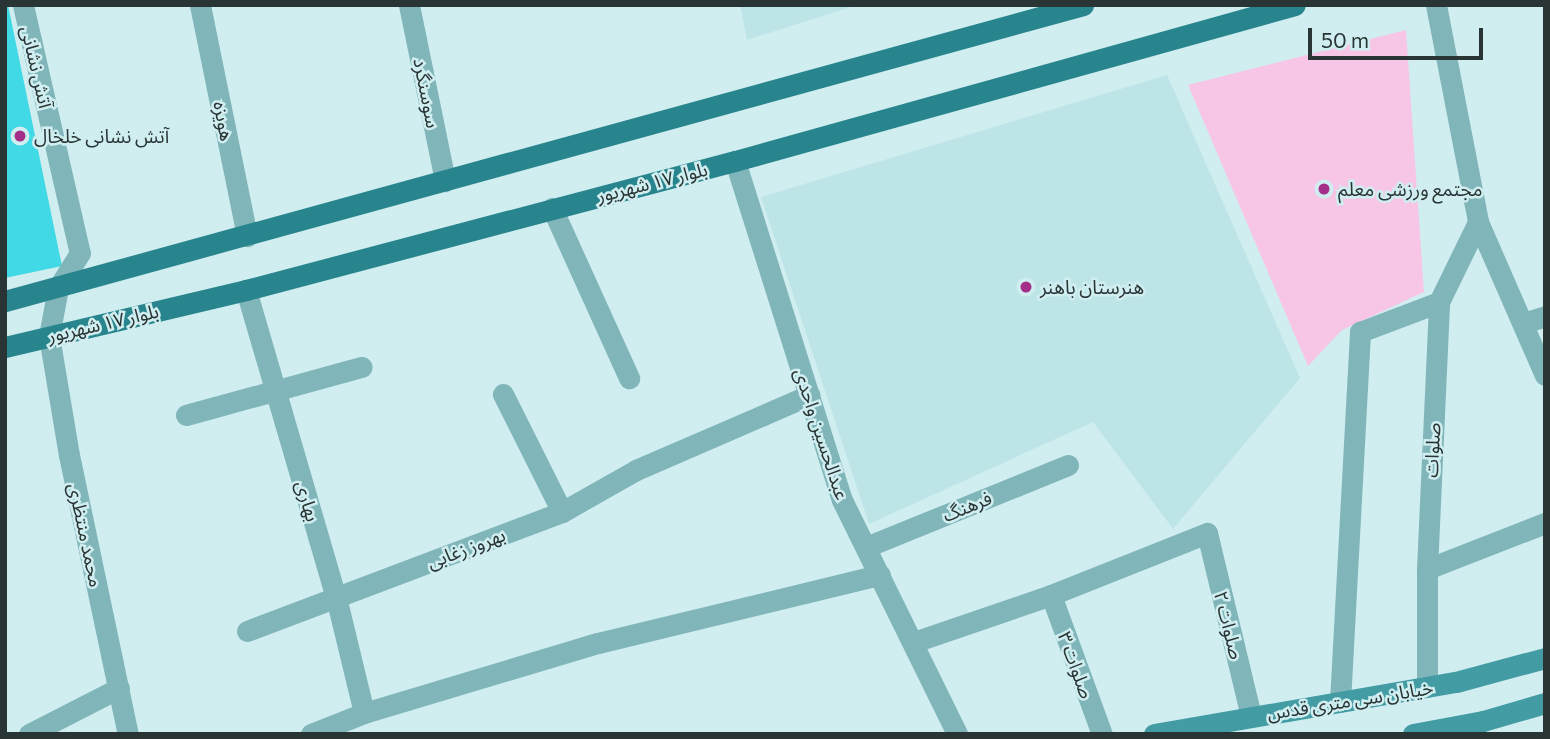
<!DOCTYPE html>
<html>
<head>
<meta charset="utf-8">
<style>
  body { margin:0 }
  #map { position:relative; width:1550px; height:739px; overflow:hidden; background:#d0eef0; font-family:Commissioner,"Noto Sans Arabic",sans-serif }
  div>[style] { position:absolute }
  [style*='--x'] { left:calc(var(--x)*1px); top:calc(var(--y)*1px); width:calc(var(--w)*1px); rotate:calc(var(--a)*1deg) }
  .built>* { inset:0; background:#bde5e8 }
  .green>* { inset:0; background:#f7c6e7 }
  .building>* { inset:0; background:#40d9e5 }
  .minor>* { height:21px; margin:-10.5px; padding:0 10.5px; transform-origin:10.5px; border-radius:10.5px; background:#80b5ba }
  .secondary>* { height:21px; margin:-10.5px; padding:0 10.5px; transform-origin:10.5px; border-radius:10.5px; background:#439ba3 }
  .primary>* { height:21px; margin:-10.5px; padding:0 10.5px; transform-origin:10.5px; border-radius:10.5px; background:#29858d }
  .dots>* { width:19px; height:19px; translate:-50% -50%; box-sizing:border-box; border:4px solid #d0eef0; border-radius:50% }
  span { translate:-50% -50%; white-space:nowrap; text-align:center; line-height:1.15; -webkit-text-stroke:5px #d0eef0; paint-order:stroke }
  .street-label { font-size:19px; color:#293435 }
  .poi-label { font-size:19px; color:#293435 }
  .left { translate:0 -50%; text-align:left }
  .frame { position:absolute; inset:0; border:7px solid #293435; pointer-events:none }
  .scale { position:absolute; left:1308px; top:28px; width:175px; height:32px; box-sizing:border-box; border:4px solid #293435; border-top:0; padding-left:9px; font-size:21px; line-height:24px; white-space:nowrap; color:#293435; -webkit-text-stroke:5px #d0eef0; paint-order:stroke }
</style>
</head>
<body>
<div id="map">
  <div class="built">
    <div style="clip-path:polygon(740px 5px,857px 5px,747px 40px)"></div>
    <div style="clip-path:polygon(1167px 75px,1300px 378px,1173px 529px,1093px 422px,869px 524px,761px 197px)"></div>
  </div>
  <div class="green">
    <div style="clip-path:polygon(1406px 30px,1424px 292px,1342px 330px,1308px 366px,1188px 85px)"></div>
  </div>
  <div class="building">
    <div style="clip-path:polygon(5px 5px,8px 5px,62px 266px,5px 278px)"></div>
  </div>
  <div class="minor">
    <div style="--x:23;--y:5;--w:254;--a:77.1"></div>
    <div style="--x:80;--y:253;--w:41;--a:122.2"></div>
    <div style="--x:58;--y:288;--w:49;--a:100.6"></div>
    <div style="--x:49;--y:336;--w:121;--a:80.5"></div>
    <div style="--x:69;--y:455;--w:285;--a:78.1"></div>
    <div style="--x:200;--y:5;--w:236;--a:78.5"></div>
    <div style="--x:409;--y:5;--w:180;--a:78.4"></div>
    <div style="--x:1436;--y:5;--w:221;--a:79"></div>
    <div style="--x:1478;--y:222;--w:167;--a:66.4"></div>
    <div style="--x:735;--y:161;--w:355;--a:72.5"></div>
    <div style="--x:842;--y:500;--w:261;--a:63.8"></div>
    <div style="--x:552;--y:208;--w:187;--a:65.6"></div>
    <div style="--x:246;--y:290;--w:320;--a:73.7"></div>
    <div style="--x:336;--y:597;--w:119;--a:76.4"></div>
    <div style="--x:1524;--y:323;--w:22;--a:-18"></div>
    <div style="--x:186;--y:415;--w:182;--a:-15.3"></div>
    <div style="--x:562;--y:512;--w:85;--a:-29.6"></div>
    <div style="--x:636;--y:470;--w:189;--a:-23.4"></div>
    <div style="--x:866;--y:547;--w:218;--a:-22.1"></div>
    <div style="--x:1427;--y:569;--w:127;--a:-21.3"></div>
    <div style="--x:1051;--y:595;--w:148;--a:69.9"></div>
    <div style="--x:247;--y:631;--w:337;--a:-20.7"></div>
    <div style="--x:562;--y:512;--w:132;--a:-116.6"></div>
    <div style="--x:914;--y:642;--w:145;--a:-18.9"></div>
    <div style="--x:1051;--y:595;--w:168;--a:-21.7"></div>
    <div style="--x:1207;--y:533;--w:188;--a:76.5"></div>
    <div style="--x:1427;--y:687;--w:118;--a:-90"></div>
    <div style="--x:1427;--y:569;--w:267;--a:-87.4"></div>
    <div style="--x:1439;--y:302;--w:89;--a:-64"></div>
    <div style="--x:1340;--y:702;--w:371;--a:-86.9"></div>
    <div style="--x:1360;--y:332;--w:85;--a:-20.8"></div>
    <div style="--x:29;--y:734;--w:101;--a:-27.1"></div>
    <div style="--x:311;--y:734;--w:57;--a:-21.6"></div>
    <div style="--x:364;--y:713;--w:244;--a:-16.7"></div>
    <div style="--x:598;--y:643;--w:290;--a:-13.6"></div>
  </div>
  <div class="secondary">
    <div style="--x:1154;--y:734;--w:306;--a:-9.8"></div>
    <div style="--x:1456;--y:682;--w:92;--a:-15.1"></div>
    <div style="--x:1413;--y:734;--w:71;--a:-10.5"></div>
    <div style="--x:1483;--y:721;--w:65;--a:-16.2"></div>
  </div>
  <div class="primary">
    <div style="--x:5;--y:301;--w:1118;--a:-15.35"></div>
    <div style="--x:5;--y:347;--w:248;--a:-13.3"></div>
    <div style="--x:246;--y:290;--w:506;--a:-14.78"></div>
    <div style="--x:735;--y:161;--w:581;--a:-15.57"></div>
  </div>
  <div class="dots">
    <div style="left:20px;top:136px;background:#a32f88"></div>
    <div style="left:1324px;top:189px;background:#a32f88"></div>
    <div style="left:1026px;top:287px;background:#a32f88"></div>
  </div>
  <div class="street-label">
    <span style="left:37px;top:67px;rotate:77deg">آتش نشانی</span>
    <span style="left:427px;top:93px;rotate:79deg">سوسنگرد</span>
    <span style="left:224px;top:121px;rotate:79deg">هویزه</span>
    <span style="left:652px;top:182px;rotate:-14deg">بلوار ١٧ شهریور</span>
    <span style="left:103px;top:323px;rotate:-13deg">بلوار ١٧ شهریور</span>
    <span style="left:822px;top:434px;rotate:72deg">عبدالحسین واحدی</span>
    <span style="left:1432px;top:450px;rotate:-87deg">صلوات</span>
    <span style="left:308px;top:501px;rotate:74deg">بهاری</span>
    <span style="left:967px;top:506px;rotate:-22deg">فرهنگ</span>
    <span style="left:86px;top:535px;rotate:78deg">محمد منتظری</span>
    <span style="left:466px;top:548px;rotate:-21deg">بهروز زغابی</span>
    <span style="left:1229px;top:625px;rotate:76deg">صلوات ۲</span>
    <span style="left:1076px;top:665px;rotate:70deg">صلوات ۳</span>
    <span style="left:1350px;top:700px;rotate:-9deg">خیابان سی متری قدس</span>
  </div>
  <div class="poi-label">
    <span class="left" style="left:34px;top:136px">آتش نشانی خلخال</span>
    <span class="left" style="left:1338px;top:189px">مجتمع ورزشی معلم</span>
    <span class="left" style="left:1040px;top:287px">هنرستان باهنر</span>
  </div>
  <div class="frame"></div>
  <div class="scale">50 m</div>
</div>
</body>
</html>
